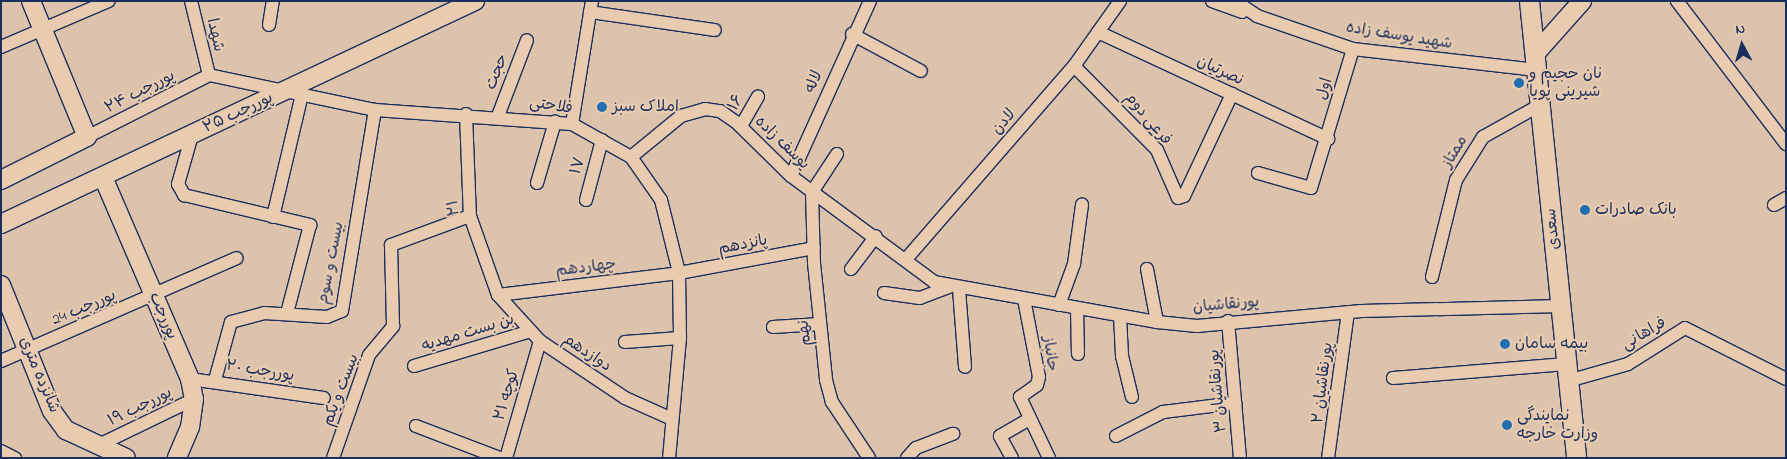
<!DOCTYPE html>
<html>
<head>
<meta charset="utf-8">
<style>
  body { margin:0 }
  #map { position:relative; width:1787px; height:459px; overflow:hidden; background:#ddc3ab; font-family:"Indie Flower","Playpen Sans Arabic",sans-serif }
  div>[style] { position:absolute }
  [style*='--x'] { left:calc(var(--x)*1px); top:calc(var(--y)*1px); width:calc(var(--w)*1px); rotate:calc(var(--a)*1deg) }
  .roads { filter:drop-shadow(1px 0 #1b2f5e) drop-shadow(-1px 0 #1b2f5e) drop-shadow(0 1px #1b2f5e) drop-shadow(0 -1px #1b2f5e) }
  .street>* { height:12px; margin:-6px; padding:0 6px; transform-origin:6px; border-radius:6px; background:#e9ccb0 }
  .secondary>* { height:18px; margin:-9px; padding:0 9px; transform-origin:9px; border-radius:9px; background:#e9ccb0 }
  .primary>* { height:19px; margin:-9.5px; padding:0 9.5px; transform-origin:9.5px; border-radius:9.5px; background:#e9ccb0 }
  .dots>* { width:14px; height:14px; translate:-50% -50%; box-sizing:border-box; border:2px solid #e9ccb0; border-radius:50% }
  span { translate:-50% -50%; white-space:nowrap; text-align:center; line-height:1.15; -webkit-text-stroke:4px #e9ccb0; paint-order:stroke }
  .street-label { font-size:16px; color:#1b2f5e }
  .poi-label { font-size:16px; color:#1b2f5e }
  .left { translate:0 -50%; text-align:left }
  .frame { position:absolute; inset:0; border:2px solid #1b2f5e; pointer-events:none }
  .north { position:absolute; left:1717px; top:20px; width:50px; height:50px; -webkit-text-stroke:4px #e9ccb0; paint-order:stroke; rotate:354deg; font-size:14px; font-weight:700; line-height:20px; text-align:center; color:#1b2f5e }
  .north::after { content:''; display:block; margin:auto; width:18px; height:22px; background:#1b2f5e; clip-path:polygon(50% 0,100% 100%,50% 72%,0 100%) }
</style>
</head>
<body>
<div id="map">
  <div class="roads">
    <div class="street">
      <div style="--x:191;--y:1;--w:76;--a:76.3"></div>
      <div style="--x:1212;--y:1;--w:32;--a:20"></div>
      <div style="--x:1235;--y:1;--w:27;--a:34"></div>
      <div style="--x:1257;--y:16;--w:102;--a:19"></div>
      <div style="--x:1353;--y:49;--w:185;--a:6.5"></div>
      <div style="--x:1677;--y:1;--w:180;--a:52.7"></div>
      <div style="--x:590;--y:12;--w:126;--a:8.2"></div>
      <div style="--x:269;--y:25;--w:24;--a:-81"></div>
      <div style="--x:1098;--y:32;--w:254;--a:24.9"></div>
      <div style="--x:852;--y:34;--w:78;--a:28.2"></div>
      <div style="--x:1;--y:47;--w:117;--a:-23.1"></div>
      <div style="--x:1074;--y:66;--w:118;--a:45.3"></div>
      <div style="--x:1157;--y:150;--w:52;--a:66.4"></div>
      <div style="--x:1178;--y:198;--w:6;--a:-18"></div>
      <div style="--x:1184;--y:196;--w:113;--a:-64.8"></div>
      <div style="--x:209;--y:75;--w:170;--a:11.9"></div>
      <div style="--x:375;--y:110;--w:197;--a:4.1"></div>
      <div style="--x:572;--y:124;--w:68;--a:29.2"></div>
      <div style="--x:631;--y:157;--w:52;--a:55.1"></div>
      <div style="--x:661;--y:200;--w:75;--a:76.1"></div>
      <div style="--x:679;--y:273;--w:65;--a:89.1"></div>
      <div style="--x:680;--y:338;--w:121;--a:95.2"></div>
      <div style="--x:466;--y:114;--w:102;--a:87.8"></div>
      <div style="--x:470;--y:216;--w:84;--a:70.5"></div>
      <div style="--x:498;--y:295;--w:62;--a:47.6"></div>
      <div style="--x:540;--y:341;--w:102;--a:33.8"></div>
      <div style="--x:625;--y:398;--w:51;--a:24.1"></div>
      <div style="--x:498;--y:116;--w:81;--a:-69.1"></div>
      <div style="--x:572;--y:124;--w:125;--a:-80.8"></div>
      <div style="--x:741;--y:126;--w:34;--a:-60"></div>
      <div style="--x:192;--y:135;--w:51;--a:105.9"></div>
      <div style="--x:178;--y:184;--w:13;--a:61"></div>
      <div style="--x:184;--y:195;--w:130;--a:13.4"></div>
      <div style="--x:310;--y:225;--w:91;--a:104.6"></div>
      <div style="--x:87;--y:137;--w:137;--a:-26.9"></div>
      <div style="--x:837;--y:154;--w:45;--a:123.3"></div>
      <div style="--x:812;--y:192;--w:71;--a:88.4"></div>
      <div style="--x:814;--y:263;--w:118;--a:84.1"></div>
      <div style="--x:826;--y:380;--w:23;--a:75"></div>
      <div style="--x:832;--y:402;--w:67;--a:56.5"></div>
      <div style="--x:631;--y:157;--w:65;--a:-39.4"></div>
      <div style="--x:681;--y:116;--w:25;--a:-16"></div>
      <div style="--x:705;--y:109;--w:15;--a:8"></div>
      <div style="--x:720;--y:111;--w:19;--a:35"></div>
      <div style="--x:736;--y:122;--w:77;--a:44.5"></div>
      <div style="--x:791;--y:176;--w:178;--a:36.5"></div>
      <div style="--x:934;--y:282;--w:227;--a:10.2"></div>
      <div style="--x:1157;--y:322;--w:40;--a:5.7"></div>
      <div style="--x:1197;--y:326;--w:165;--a:-5.2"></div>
      <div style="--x:1361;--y:311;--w:200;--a:-1.4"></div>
      <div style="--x:1258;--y:173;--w:55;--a:15.8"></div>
      <div style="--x:1311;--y:188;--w:145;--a:-73.2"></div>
      <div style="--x:791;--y:176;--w:192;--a:-65.7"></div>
      <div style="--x:537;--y:183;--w:64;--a:-73.6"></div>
      <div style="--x:586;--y:200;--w:62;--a:-75.1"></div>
      <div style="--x:1774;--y:205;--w:14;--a:-30"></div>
      <div style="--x:273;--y:217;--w:126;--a:-76.7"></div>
      <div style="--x:907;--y:258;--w:254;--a:-49"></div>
      <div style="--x:1074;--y:66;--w:80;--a:-54.7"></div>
      <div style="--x:851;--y:269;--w:41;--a:-52.9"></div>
      <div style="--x:1147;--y:269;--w:54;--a:79.3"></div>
      <div style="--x:1432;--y:277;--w:100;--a:-76.1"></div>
      <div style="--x:1456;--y:180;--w:51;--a:-57.9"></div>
      <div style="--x:1483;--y:137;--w:65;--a:-29.3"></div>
      <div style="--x:959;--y:289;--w:78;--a:85.6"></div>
      <div style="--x:884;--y:293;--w:36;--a:8"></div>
      <div style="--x:920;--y:298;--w:31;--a:-21"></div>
      <div style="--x:498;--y:295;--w:182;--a:-6.9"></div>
      <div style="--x:679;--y:273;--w:137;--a:-10.5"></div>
      <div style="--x:1024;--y:299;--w:79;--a:79.1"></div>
      <div style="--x:1039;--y:377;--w:8;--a:104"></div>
      <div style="--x:1037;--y:385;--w:21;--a:145"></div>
      <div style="--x:1020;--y:397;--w:68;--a:64.6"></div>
      <div style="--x:1059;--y:305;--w:44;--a:-69.9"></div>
      <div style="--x:1074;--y:264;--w:60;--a:-82.3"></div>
      <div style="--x:1077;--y:308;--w:46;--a:88.8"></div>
      <div style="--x:1120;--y:316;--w:40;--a:87.1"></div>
      <div style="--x:1122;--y:356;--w:42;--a:76.3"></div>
      <div style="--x:1228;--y:321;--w:138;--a:85"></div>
      <div style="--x:773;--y:327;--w:47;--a:-3.7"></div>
      <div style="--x:625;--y:342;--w:55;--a:-4.2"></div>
      <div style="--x:1;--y:361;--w:257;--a:-23.6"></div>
      <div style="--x:414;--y:366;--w:122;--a:-16.7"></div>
      <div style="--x:1393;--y:378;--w:174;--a:-4.6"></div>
      <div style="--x:190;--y:379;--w:135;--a:8.1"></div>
      <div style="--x:215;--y:380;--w:60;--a:-74.6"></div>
      <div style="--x:231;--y:322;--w:34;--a:-15"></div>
      <div style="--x:264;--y:313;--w:63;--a:3.6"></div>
      <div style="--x:327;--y:317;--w:16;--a:-22"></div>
      <div style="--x:342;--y:311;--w:204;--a:-80.7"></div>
      <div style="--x:1568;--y:381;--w:62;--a:-15.8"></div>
      <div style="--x:1628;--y:364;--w:67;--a:-32.3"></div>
      <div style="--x:1685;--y:328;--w:113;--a:26.8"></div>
      <div style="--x:416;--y:426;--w:90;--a:20.9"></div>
      <div style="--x:1116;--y:436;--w:53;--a:-27.1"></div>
      <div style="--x:1163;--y:412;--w:73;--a:-7.1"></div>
      <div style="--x:99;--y:445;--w:106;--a:-25.8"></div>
      <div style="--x:1;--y:451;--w:16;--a:27"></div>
      <div style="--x:333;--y:458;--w:109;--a:-70.7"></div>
      <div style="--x:369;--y:355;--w:38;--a:-50"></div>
      <div style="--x:393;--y:326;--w:81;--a:-91.4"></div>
      <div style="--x:391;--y:245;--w:84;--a:-20.2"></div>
      <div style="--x:506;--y:458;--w:122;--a:-73.8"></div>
      <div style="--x:907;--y:458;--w:13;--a:-48"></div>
      <div style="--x:916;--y:448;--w:40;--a:-21"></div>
      <div style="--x:1012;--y:458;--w:25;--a:-119"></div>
      <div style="--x:1000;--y:436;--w:34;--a:-30"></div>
      <div style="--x:1328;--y:458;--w:147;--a:-82.2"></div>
    </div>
    <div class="secondary">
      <div style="--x:1535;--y:54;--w:71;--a:-48.4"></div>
      <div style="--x:103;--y:177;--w:220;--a:66.7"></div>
      <div style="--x:190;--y:379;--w:20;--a:79"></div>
      <div style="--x:194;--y:399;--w:28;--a:98"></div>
      <div style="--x:190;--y:427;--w:34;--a:113"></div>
      <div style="--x:1;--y:180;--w:96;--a:-26.6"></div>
      <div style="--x:87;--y:137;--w:147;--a:-112.4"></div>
      <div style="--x:1;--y:224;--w:524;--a:-25.2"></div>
      <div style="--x:1;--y:285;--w:136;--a:68"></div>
      <div style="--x:52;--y:411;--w:24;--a:54"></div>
      <div style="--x:66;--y:430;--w:66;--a:25"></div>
    </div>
    <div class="primary">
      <div style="--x:1529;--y:1;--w:459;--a:84.1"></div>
    </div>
  </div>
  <div class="dots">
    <div style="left:1519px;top:83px;background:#1f6fb2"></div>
    <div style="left:602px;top:107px;background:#1f6fb2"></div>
    <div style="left:1585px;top:210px;background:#1f6fb2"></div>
    <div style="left:1505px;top:344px;background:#1f6fb2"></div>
    <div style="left:1507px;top:425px;background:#1f6fb2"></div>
  </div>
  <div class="street-label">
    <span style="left:215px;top:35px;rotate:77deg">شهدا</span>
    <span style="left:1399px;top:36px;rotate:9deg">شهید یوسف زاده</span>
    <span style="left:1220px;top:71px;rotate:25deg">نصرتیان</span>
    <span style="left:497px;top:72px;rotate:-69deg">حجت</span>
    <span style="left:814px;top:82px;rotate:-67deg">لاله</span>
    <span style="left:1325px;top:89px;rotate:-74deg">اول</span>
    <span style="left:140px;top:92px;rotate:-27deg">پوررجب ۲۴</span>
    <span style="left:736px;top:103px;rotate:-60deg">۱۶</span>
    <span style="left:551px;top:106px;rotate:9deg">فلاحتی</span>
    <span style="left:238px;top:113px;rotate:-25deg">پوررجب ۲۵</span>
    <span style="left:1148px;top:119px;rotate:50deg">فرعی دوم</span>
    <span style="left:1004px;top:122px;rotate:-49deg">لادن</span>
    <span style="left:782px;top:143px;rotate:44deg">یوسف زاده</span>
    <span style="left:1455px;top:152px;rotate:-59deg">ممتاز</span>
    <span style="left:578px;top:166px;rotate:-74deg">۱۷</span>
    <span style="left:454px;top:208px;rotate:-96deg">۲۱</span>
    <span style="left:1553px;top:229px;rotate:-96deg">سعدی</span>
    <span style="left:743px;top:245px;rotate:-11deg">پانزدهم</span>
    <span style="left:331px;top:263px;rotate:-79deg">بیست و سوم</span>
    <span style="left:586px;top:268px;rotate:-7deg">چهاردهم</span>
    <span style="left:1226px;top:305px;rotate:-5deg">پورنقاشیان</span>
    <span style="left:84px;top:308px;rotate:-23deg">پوررجب 24</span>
    <span style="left:163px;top:316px;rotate:67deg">پوررجب</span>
    <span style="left:468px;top:333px;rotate:-17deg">بن بست مهدیه</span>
    <span style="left:805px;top:333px;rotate:-96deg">نهم</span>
    <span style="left:1644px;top:334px;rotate:-31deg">فراهانی</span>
    <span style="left:587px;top:353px;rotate:34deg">دوازدهم</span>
    <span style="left:1050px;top:354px;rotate:82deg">جانباز</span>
    <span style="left:260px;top:371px;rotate:9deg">پوررجب ۲۰</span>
    <span style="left:39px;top:375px;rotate:67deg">شانزده متری</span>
    <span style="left:1323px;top:383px;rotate:-83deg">پورنقاشیان ۲</span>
    <span style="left:341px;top:390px;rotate:-69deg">بیست و یکم</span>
    <span style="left:1218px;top:391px;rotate:-95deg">پورنقاشیان ۳</span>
    <span style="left:507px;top:395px;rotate:-73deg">کوچه ۲۱</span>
    <span style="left:140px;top:407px;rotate:-26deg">پوررجب ۱۹</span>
  </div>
  <div class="poi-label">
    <span class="left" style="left:1529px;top:83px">نان حجیم و<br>شیرینی پویا</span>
    <span class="left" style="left:612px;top:107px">املاک سبز</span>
    <span class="left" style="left:1595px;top:210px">بانک صادرات</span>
    <span class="left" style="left:1515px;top:344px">بیمه سامان</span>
    <span class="left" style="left:1517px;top:425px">نمایندگی<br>وزارت خارجه</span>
  </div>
  <div class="frame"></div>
  <div class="north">N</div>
</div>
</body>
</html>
